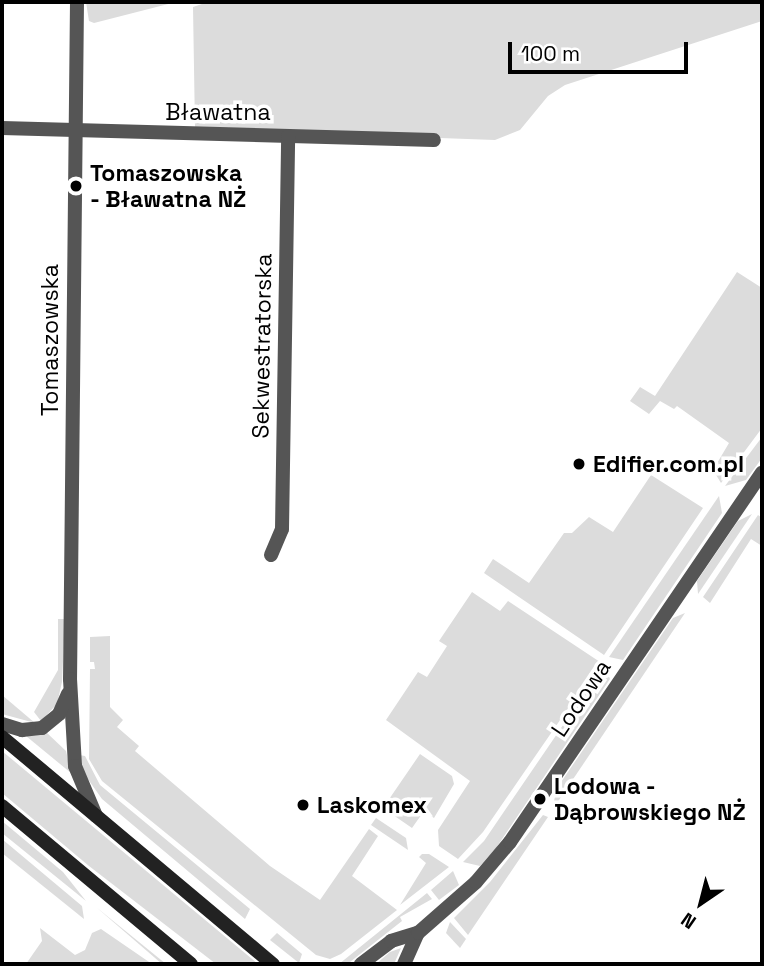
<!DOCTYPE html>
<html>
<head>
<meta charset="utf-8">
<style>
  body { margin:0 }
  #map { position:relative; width:764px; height:966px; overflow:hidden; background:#fff; font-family:"Space Grotesk",sans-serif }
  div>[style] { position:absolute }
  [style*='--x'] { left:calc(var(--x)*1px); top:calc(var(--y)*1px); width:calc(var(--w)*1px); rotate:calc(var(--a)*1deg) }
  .green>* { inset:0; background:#dcdcdc }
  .minor>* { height:14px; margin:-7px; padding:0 7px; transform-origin:7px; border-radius:7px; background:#555 }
  .tertiary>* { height:14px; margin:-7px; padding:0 7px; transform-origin:7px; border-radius:7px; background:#555 }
  .secondary>* { height:14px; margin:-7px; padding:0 7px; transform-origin:7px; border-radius:7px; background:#222 }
  .dots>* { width:19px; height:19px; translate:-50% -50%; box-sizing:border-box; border:4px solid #fff; border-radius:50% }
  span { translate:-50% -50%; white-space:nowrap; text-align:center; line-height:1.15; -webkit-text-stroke:7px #fff; paint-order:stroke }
  .street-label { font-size:23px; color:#000 }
  .poi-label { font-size:23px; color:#000; font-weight:700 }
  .left { translate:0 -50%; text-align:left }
  .frame { position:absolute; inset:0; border:4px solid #000; pointer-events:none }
  .north { position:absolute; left:666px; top:868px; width:70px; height:70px; -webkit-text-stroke:5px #fff; paint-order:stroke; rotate:215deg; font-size:19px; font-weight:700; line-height:28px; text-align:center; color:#000 }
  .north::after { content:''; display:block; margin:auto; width:24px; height:32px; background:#000; clip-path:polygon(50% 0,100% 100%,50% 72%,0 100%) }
  .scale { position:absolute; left:508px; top:42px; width:180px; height:32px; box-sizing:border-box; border:4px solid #000; border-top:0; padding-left:9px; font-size:21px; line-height:24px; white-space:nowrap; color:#000; -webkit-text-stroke:5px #fff; paint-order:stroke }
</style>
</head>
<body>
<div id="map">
  <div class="green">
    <div style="clip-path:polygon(86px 2px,176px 2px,94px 23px,89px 21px)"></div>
    <div style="clip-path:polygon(208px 2px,762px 2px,762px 21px,565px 85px,548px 96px,520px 130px,495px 140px,195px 129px,193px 7px)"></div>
    <div style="clip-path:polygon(737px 272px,762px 288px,762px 428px,721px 483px,713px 470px,729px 443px,677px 406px,674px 409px,660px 401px,649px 414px,630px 401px,640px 387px,655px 396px)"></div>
    <div style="clip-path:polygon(762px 437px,762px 458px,746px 480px,725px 486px)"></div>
    <div style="clip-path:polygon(651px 475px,703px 508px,604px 655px,484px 573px,493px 559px,529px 583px,564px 533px,572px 533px,589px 517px,613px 532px)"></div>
    <div style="clip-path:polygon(719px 496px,722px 513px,623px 660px,609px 657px)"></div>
    <div style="clip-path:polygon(752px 514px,698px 594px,697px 581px,738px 521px)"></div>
    <div style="clip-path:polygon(758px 515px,762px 518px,762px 546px,751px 539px,710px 603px,703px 597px)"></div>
    <div style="clip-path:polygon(472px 592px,500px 611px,508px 601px,600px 662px,483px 832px,458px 859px,439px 846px,438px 830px,470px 781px,386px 720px,418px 672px,427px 677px,447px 646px,439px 641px)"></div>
    <div style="clip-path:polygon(685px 613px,557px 803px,554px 801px,557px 788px,673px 618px)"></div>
    <div style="clip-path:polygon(58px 619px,65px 619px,62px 682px,57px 704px,41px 721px,34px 712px,58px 670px)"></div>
    <div style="clip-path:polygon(110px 636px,110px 707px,123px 720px,117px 727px,139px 746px,135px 751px,270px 866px,320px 900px,369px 829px,378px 836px,352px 876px,397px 910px,341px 954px,330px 959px,316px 955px,102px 781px,89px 759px,90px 669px,95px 669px,94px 662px,90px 662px,90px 637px)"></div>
    <div style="clip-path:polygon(604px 665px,610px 679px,496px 848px,480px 866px,463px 862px,484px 841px)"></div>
    <div style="clip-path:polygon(2px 695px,35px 723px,2px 714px)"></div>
    <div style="clip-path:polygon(46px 732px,66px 751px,71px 773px,26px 736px)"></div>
    <div style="clip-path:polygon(2px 751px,258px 964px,216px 964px,89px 866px,2px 793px)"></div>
    <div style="clip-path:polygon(420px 754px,452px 776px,454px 784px,434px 818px,424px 811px,412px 828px,383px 808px)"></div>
    <div style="clip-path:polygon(79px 755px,85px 756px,100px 785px,250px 909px,245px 919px,102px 799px,85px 775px)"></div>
    <div style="clip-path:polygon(543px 815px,548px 817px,468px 935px,454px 918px,490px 882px)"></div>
    <div style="clip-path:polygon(376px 818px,406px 838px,408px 850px,371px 825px)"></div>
    <div style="clip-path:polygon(2px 821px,63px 872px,86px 901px,2px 833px)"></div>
    <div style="clip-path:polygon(2px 839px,82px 906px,84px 919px,2px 853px)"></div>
    <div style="clip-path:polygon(422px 854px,429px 854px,449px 867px,400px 905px,426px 863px,419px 857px)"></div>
    <div style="clip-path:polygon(453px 871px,459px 885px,439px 900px,431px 890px)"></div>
    <div style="clip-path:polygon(427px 893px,432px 899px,400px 917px,402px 921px,350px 962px,339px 964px)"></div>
    <div style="clip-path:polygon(96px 907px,166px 964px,162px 964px)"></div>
    <div style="clip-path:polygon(450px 922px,466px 939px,460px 948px,446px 933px)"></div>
    <div style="clip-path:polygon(40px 928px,75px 955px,85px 950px,92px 933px,101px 929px,152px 964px,26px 964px,42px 941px)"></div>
    <div style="clip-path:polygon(277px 933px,302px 954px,299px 963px,270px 940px)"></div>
    <div style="clip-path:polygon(401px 948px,394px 964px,376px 964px,390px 952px)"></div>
  </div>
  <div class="minor">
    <div style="--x:2;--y:128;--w:432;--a:1.6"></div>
    <div style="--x:271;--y:555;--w:28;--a:-67"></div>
    <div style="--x:282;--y:529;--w:393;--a:-89.1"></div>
  </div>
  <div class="tertiary">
    <div style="--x:77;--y:2;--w:677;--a:90.59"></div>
    <div style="--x:70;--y:679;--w:87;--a:86.7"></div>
    <div style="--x:75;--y:766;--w:54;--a:67.2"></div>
    <div style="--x:2;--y:724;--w:21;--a:17"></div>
    <div style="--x:22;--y:730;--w:20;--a:-6"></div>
    <div style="--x:42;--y:728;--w:22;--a:-39"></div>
    <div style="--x:59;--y:714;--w:22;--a:-66"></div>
    <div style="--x:361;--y:964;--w:38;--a:-37"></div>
    <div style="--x:391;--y:941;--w:28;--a:-17"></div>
    <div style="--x:404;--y:964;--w:34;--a:-66"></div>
    <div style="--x:418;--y:933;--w:77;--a:-41.3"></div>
    <div style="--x:476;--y:882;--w:52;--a:-49.6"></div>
    <div style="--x:510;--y:842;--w:447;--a:-55.7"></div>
  </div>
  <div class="secondary">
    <div style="--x:2;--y:737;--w:354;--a:40"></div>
    <div style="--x:2;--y:806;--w:246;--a:39.9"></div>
  </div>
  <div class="dots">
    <div style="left:76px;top:186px;background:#000"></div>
    <div style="left:579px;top:464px;background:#000"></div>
    <div style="left:540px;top:799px;background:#000"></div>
    <div style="left:303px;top:805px;background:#000"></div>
  </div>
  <div class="street-label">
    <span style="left:218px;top:112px">Bławatna</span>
    <span style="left:50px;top:340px;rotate:-90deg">Tomaszowska</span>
    <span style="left:262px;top:346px;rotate:-89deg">Sekwestratorska</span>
    <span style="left:581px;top:698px;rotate:-56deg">Lodowa</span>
  </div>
  <div class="poi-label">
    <span class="left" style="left:90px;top:186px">Tomaszowska<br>- Bławatna NŻ</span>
    <span class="left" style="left:593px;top:464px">Edifier.com.pl</span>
    <span class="left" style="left:554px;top:799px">Lodowa -<br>Dąbrowskiego NŻ</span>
    <span class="left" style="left:317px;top:805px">Laskomex</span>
  </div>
  <div class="frame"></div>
  <div class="north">N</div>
  <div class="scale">100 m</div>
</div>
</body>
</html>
